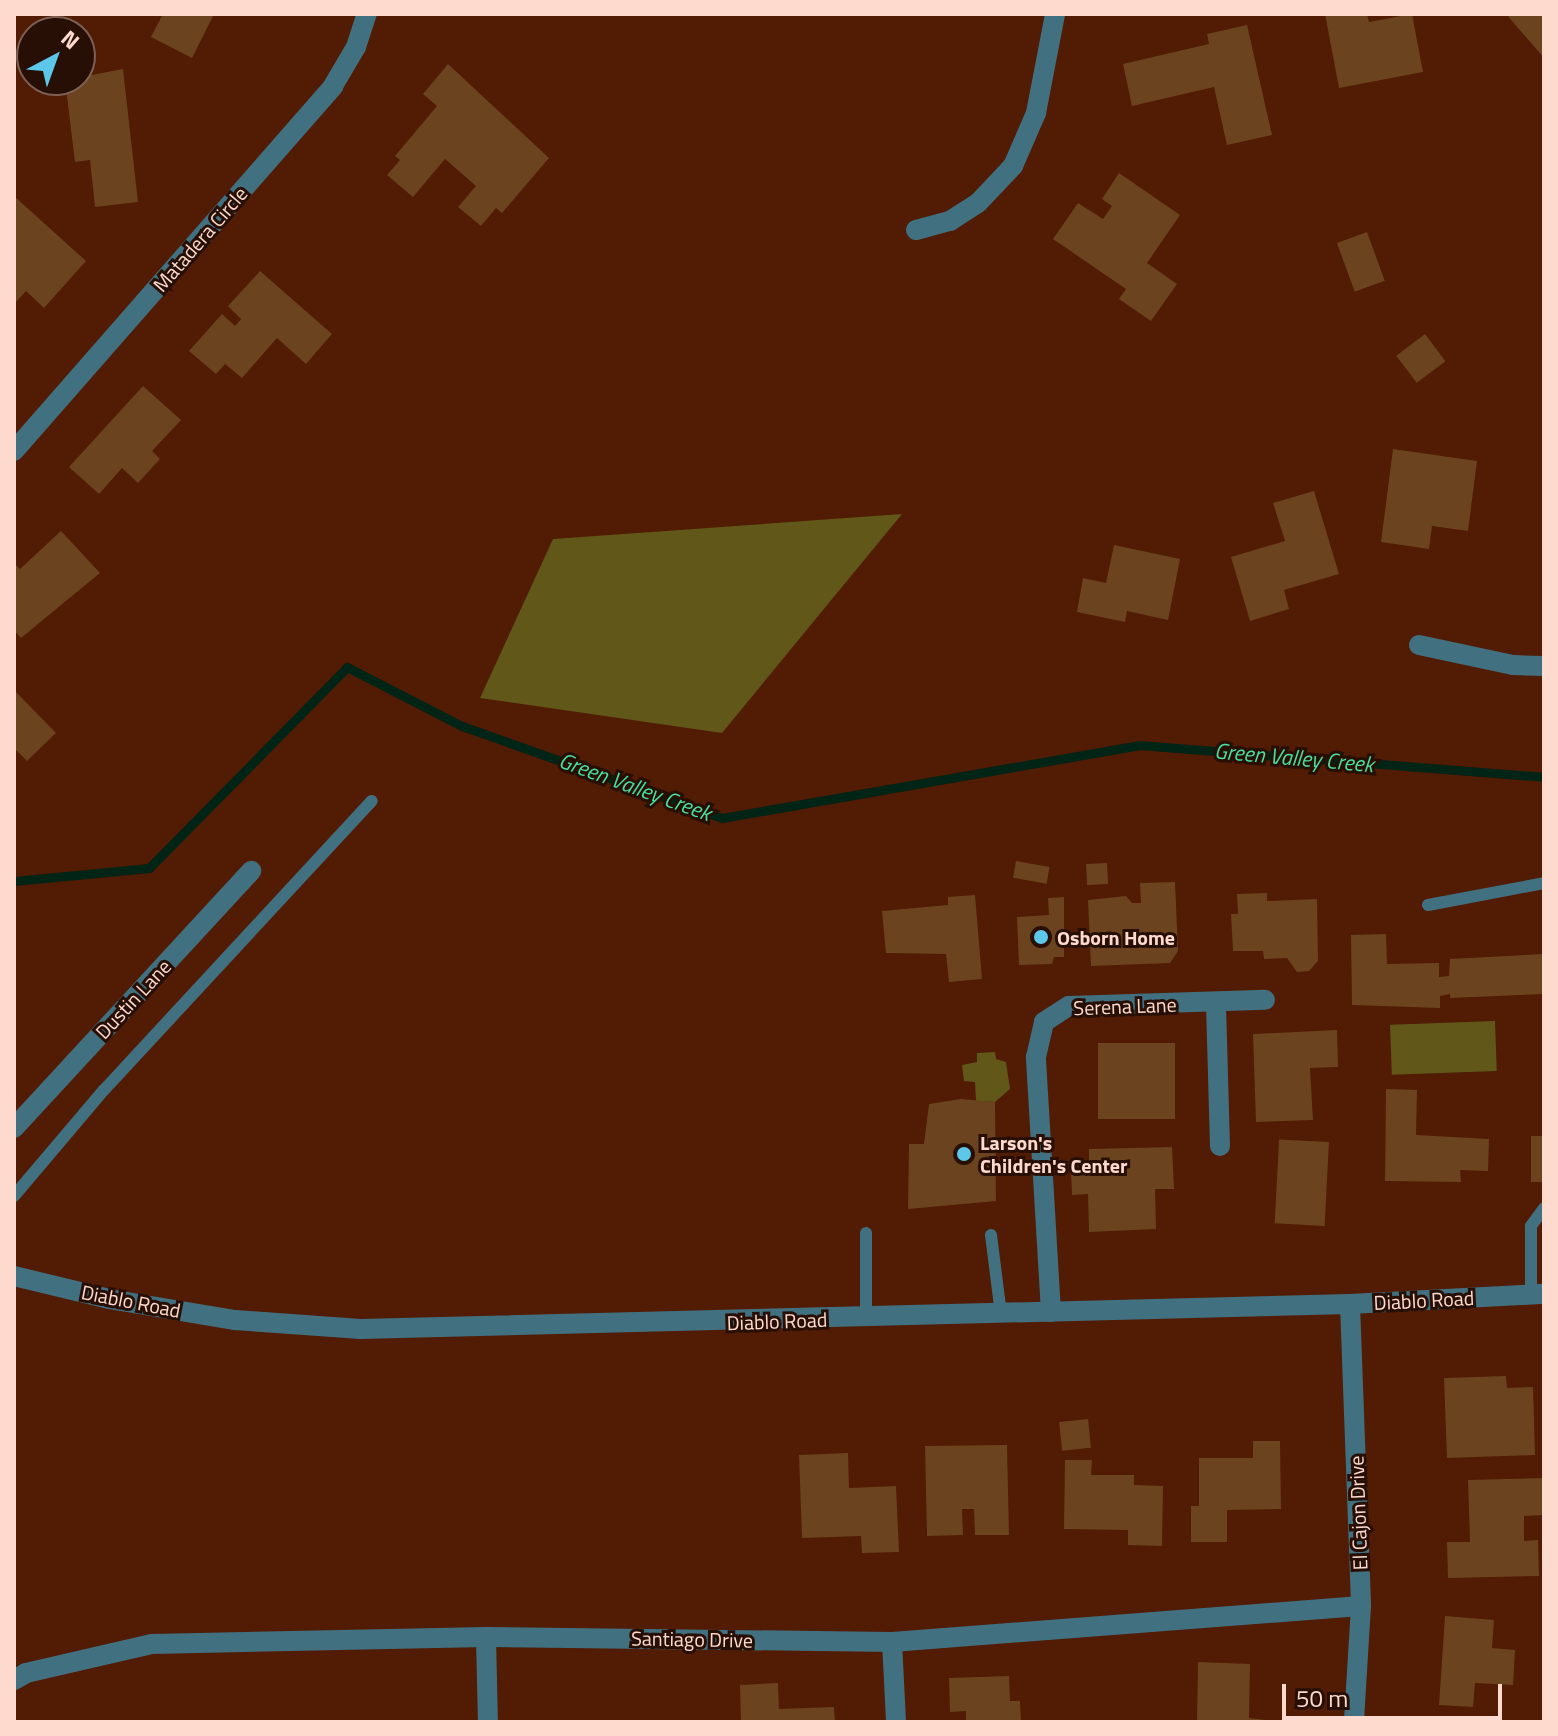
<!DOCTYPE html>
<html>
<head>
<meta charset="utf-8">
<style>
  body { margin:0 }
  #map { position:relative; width:1558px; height:1736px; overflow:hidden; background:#511b04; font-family:"Titillium Web",sans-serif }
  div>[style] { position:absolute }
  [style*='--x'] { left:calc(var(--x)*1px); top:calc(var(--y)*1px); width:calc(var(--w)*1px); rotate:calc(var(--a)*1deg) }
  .green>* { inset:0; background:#605719; transform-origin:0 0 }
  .stream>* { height:9px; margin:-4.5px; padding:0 4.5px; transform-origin:4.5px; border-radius:4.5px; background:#002415 }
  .building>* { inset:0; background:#6b431e; transform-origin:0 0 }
  .service>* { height:12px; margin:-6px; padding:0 6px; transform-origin:6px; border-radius:6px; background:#417080 }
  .minor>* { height:20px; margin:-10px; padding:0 10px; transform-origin:10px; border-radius:10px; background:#417080 }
  .tertiary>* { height:20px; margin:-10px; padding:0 10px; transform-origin:10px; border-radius:10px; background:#417080 }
  .dots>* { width:22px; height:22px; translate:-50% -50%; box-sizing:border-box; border:4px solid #270f06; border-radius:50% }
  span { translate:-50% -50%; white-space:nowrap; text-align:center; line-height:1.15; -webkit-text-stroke:6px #270f06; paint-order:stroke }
  .street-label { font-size:20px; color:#fddacd }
  .poi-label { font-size:20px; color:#fddacd; font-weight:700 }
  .left { translate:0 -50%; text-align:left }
  .water-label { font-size:22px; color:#49df9f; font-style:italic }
  .frame { position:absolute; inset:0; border:16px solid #fddacd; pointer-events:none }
  .north { position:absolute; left:16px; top:16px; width:80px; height:80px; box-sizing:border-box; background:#270f06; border:2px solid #7d6056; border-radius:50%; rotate:41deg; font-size:22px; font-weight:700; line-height:32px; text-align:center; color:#fddacd }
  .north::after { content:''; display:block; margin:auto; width:28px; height:36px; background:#5cc7e8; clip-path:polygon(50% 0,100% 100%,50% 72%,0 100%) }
  .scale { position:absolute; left:1282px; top:1684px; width:220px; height:36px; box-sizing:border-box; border:4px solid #fddacd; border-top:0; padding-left:10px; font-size:24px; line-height:28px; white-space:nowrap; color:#fddacd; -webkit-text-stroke:6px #270f06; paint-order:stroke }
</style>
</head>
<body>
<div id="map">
  <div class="green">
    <div style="clip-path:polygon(902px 514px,722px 733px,480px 698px,553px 539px)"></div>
    <div style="left:1495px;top:1021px;width:50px;height:105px;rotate:88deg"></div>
    <div style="clip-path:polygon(995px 1052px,996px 1059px,1006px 1062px,1010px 1089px,995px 1102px,976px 1101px,975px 1082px,964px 1081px,962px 1065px,977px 1062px,977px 1053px)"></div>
  </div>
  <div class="stream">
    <div style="--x:14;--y:881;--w:136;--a:-5.5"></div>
    <div style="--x:149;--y:868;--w:282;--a:-45.4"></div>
    <div style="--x:347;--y:667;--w:129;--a:27.2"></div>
    <div style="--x:462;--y:726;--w:276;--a:19.5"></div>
    <div style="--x:722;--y:818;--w:423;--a:-9.9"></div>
    <div style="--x:1139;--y:745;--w:406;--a:4.5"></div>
  </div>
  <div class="building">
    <div style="clip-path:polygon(163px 14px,214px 14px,192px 58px,151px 37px)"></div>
    <div style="clip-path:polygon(1325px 14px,1367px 14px,1369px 22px,1412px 14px,1423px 72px,1339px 88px)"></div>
    <div style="clip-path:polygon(1506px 14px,1544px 14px,1544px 58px)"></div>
    <div style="clip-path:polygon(1247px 25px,1272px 135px,1227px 145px,1214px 87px,1132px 106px,1123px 64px,1209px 44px,1207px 34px)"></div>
    <div style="clip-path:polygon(448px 64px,549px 158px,502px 213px,496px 208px,481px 226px,458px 207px,476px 186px,445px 159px,413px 197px,387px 175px,400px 160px,395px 156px,437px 106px,423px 94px)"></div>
    <div style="clip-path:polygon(123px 69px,138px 202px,95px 207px,90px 160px,75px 162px,65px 80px)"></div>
    <div style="clip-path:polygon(1119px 173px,1180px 215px,1147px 263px,1177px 284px,1151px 321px,1119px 299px,1126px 289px,1053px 239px,1078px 203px,1103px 219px,1112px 206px,1102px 199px)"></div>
    <div style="clip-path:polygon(14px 196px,86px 261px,44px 308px,26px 291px,14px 304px)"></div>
    <div style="left:1367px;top:232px;width:52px;height:32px;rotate:70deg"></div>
    <div style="clip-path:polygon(260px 271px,332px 334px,306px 364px,277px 338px,242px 378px,225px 364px,216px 374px,189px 351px,222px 314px,235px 326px,241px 319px,228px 306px)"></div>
    <div style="left:1425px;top:334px;width:34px;height:36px;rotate:53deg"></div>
    <div style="clip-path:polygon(143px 386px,181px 420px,152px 451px,160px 459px,138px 483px,122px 468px,99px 494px,69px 467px)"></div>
    <div style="clip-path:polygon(1393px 449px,1477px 461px,1468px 531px,1432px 526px,1429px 549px,1381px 542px)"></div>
    <div style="clip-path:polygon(1314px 491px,1339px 574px,1284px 590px,1289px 609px,1250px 621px,1231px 557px,1285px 541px,1273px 503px)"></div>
    <div style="clip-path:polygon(61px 531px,100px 573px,21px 638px,14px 630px,14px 563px,20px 569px)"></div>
    <div style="clip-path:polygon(1114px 545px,1180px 559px,1168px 620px,1127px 611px,1125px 622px,1077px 612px,1083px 578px,1106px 583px)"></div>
    <div style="clip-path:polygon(14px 690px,56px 733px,27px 761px,14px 748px)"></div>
    <div style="left:1016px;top:861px;width:34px;height:17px;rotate:10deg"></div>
    <div style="left:1107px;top:863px;width:21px;height:21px;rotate:87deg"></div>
    <div style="clip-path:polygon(1175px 882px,1178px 951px,1170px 963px,1091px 966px,1088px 900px,1126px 896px,1132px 903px,1141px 903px,1140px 883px)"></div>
    <div style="clip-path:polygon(1267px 893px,1267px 901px,1317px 899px,1318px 961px,1309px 971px,1297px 972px,1287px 958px,1264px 959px,1263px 951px,1233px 951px,1231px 914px,1238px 914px,1237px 894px)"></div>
    <div style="clip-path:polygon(975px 895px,982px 979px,949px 982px,946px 954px,886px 953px,882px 911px,948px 905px,948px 897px)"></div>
    <div style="clip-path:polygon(1064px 897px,1064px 957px,1054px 957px,1052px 964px,1019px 965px,1017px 917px,1049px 915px,1048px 898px)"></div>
    <div style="clip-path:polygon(1386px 934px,1387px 964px,1439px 963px,1439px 977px,1449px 976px,1450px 959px,1544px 954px,1544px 994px,1450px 998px,1450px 994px,1440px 996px,1440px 1008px,1352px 1005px,1351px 935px)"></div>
    <div style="clip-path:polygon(1337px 1030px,1338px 1067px,1310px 1068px,1313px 1120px,1256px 1122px,1253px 1034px)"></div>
    <div style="left:1098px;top:1043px;width:77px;height:76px"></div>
    <div style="clip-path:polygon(1386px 1089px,1417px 1090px,1416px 1135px,1489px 1139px,1488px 1171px,1460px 1170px,1461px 1182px,1385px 1181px)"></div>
    <div style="clip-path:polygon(961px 1099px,995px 1102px,996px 1201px,908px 1209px,909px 1144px,924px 1144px,929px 1104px)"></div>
    <div style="left:1531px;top:1136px;width:13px;height:46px"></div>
    <div style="left:1329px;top:1142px;width:84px;height:50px;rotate:93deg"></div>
    <div style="clip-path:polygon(1172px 1147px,1174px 1189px,1155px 1189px,1156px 1229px,1089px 1232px,1088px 1194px,1072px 1195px,1071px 1170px,1089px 1169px,1089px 1149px)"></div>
    <div style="clip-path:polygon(1506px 1376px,1507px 1388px,1533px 1387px,1535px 1455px,1447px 1458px,1444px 1378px)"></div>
    <div style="left:1088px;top:1419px;width:29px;height:29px;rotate:84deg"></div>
    <div style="clip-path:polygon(1253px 1441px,1280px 1441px,1281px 1509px,1227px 1510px,1227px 1542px,1191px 1542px,1191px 1506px,1199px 1506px,1199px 1458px,1253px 1458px)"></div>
    <div style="clip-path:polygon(1007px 1445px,1009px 1535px,975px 1535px,974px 1509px,962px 1509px,963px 1535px,927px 1536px,925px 1446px)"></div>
    <div style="clip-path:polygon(848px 1453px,849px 1488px,896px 1486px,899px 1552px,862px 1553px,861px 1536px,802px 1538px,799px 1455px)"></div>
    <div style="clip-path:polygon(1065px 1460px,1092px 1460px,1091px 1475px,1134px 1475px,1134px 1485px,1163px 1486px,1162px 1546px,1128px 1545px,1128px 1530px,1064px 1529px)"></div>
    <div style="clip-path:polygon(1544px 1478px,1544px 1515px,1524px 1516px,1524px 1541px,1538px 1540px,1539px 1576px,1448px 1578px,1447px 1542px,1470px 1542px,1468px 1480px)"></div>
    <div style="clip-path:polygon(1445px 1616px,1494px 1620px,1492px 1648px,1515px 1650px,1513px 1685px,1475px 1683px,1473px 1707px,1439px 1705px)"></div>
    <div style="clip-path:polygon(1198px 1662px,1250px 1664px,1249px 1718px,1284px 1722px,1197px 1722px)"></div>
    <div style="clip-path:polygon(1009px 1676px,1010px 1701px,1020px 1701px,1021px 1722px,966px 1722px,966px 1711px,950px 1712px,949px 1678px)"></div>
    <div style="clip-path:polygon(778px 1683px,779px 1709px,834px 1707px,835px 1722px,741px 1722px,740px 1685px)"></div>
  </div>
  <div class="service">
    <div style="--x:1428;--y:905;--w:118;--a:-10.7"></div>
    <div style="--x:14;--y:1196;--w:139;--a:-49.7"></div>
    <div style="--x:104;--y:1090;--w:394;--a:-47.2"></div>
    <div style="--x:866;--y:1233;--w:85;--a:90"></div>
    <div style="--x:991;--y:1235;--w:80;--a:82.8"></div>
    <div style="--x:1531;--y:1295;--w:69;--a:-90"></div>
    <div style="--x:1531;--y:1226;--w:22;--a:-54"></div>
  </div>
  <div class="minor">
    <div style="--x:916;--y:230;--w:35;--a:-15"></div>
    <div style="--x:950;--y:221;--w:33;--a:-33"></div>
    <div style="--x:978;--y:203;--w:51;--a:-46.6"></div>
    <div style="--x:1013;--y:166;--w:58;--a:-66.5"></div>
    <div style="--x:1036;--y:113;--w:101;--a:-79.1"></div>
    <div style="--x:14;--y:451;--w:485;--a:-48.8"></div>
    <div style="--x:333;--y:86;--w:45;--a:-59.5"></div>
    <div style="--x:356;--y:47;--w:35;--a:-72"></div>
    <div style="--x:1419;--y:645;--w:96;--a:12"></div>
    <div style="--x:1513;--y:665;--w:31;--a:2"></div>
    <div style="--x:1216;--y:1004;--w:142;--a:88.4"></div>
    <div style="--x:14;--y:1128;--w:350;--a:-47.3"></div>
    <div style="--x:1350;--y:1304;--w:302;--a:87.9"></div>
    <div style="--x:1361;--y:1606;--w:116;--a:93.5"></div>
    <div style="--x:1051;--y:1312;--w:255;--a:-93.4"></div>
    <div style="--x:1036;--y:1057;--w:36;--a:-77"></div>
    <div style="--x:1044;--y:1022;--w:30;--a:-33"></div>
    <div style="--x:1069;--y:1006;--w:196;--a:-1.8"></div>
    <div style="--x:486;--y:1637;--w:85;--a:88.7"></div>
    <div style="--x:892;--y:1642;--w:80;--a:87.1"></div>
    <div style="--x:14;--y:1680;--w:14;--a:-30"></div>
    <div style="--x:26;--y:1673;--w:129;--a:-13"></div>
    <div style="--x:152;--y:1644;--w:334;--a:-1.2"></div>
    <div style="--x:486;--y:1637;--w:406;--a:0.7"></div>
    <div style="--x:892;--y:1642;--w:470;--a:-4.4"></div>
  </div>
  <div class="tertiary">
    <div style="--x:14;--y:1276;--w:98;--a:13.6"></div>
    <div style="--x:109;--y:1299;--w:128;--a:9.5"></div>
    <div style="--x:235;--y:1320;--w:126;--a:4.1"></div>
    <div style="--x:361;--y:1329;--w:989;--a:-1.45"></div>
    <div style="--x:1350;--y:1304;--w:194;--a:-3"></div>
  </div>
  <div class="dots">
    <div style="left:1041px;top:937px;background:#5cc7e8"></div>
    <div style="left:964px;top:1154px;background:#5cc7e8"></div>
  </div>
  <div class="street-label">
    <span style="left:200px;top:239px;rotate:-49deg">Matadera Circle</span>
    <span style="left:133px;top:999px;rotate:-47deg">Dustin Lane</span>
    <span style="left:1125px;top:1006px;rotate:-2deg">Serena Lane</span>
    <span style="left:1424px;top:1300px;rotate:-3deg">Diablo Road</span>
    <span style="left:131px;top:1301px;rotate:11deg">Diablo Road</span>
    <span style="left:777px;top:1321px;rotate:-2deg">Diablo Road</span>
    <span style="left:1358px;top:1513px;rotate:-92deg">El Cajon Drive</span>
    <span style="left:692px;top:1639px;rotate:1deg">Santiago Drive</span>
  </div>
  <div class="poi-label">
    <span class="left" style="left:1057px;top:937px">Osborn Home</span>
    <span class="left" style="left:980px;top:1154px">Larson's<br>Children's Center</span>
  </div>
  <div class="water-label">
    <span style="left:1294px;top:758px;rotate:5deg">Green Valley Creek</span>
    <span style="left:635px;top:787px;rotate:20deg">Green Valley Creek</span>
  </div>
  <div class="frame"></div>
  <div class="north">N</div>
  <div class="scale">50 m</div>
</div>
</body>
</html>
